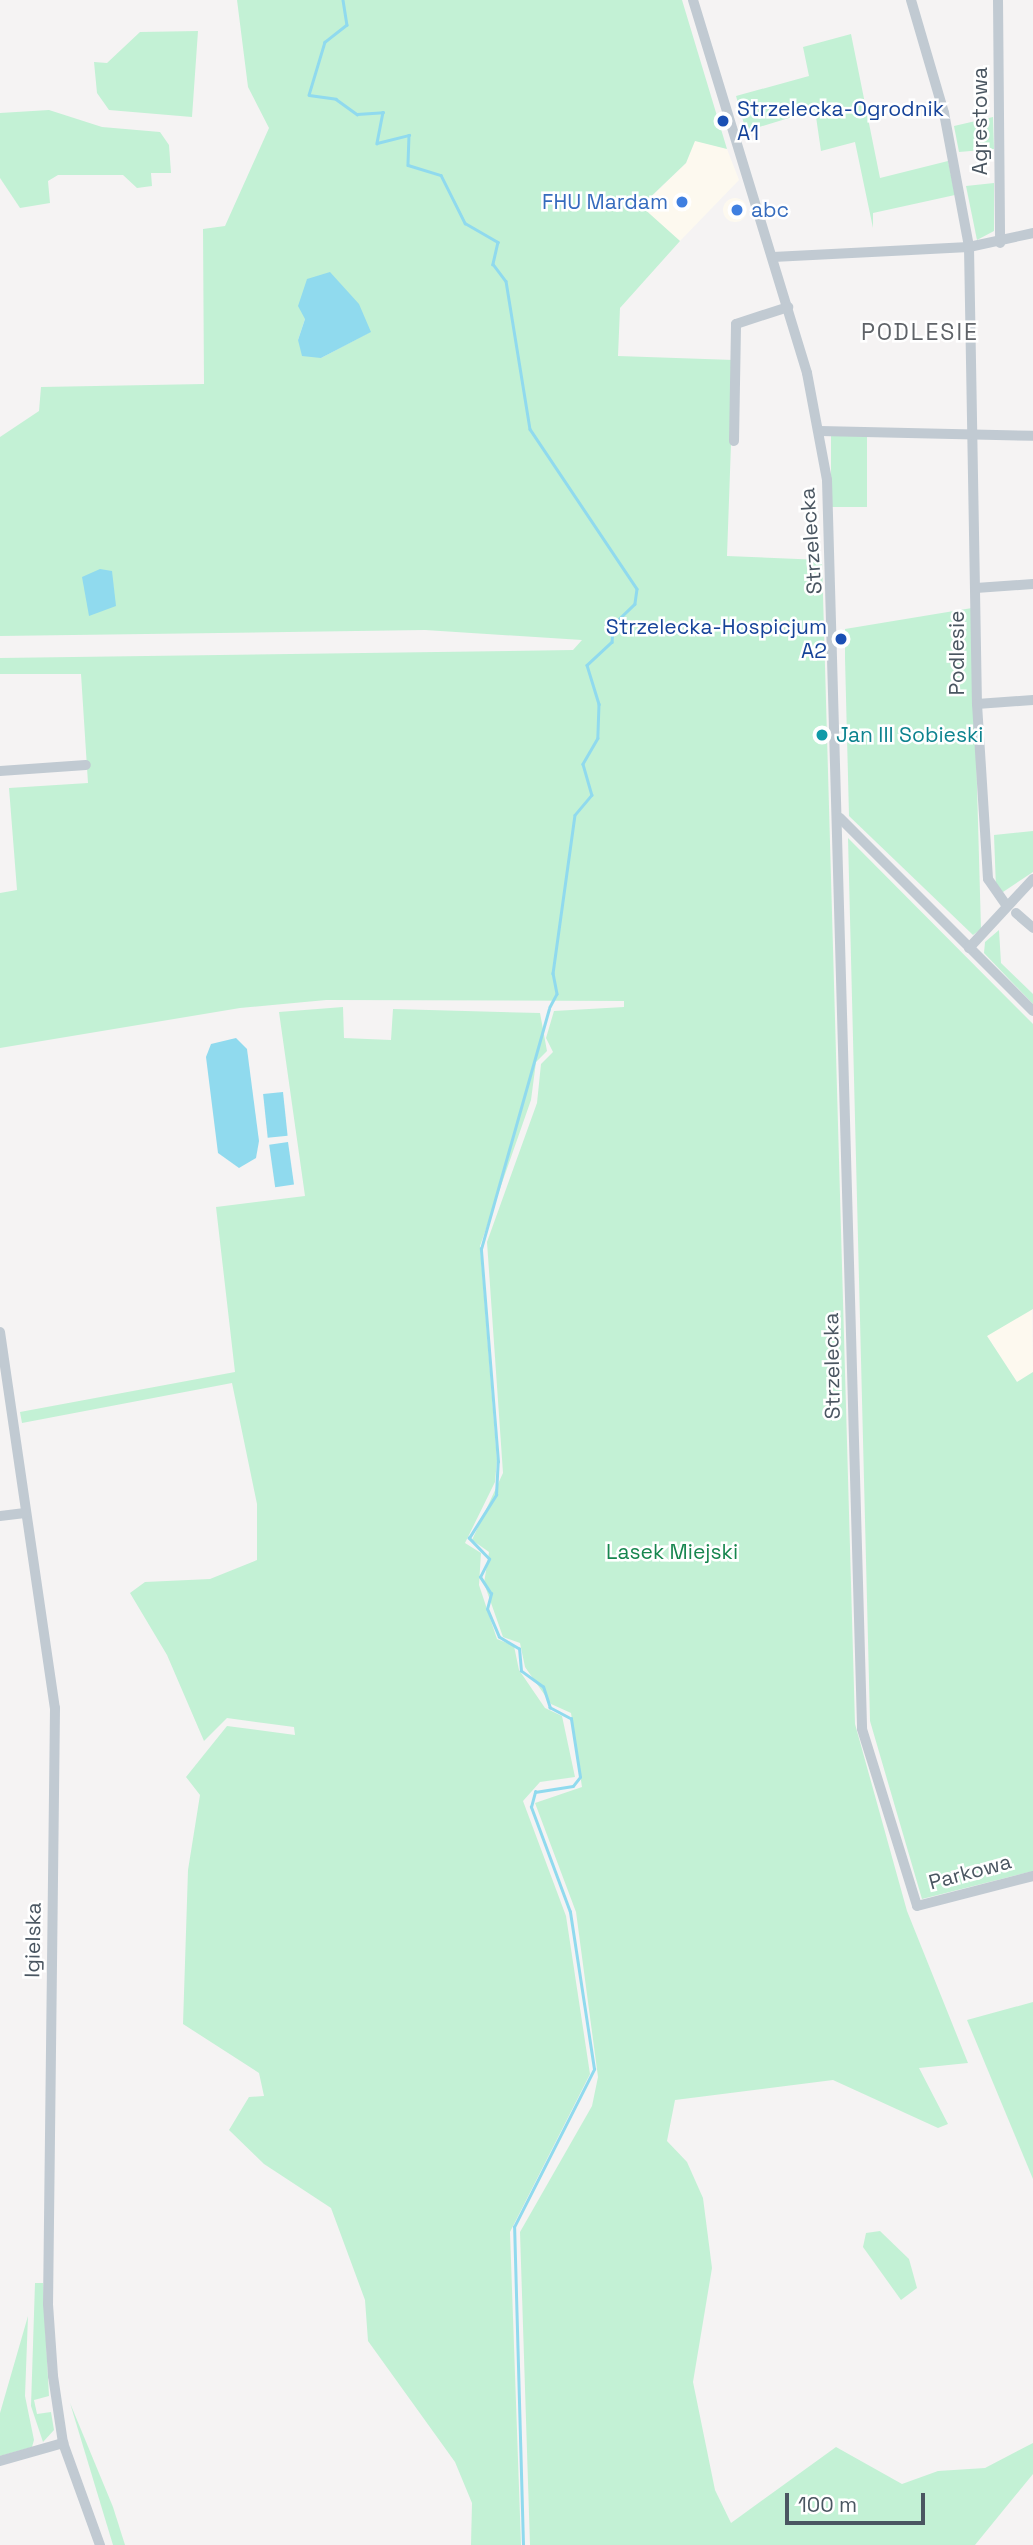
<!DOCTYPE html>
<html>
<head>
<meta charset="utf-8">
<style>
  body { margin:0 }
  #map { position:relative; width:1033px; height:2545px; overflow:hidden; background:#f5f3f3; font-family:"Space Grotesk",sans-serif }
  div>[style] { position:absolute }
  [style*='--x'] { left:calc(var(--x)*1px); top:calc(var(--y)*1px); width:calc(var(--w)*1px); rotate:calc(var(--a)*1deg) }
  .commercial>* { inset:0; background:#fdf9ef }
  .round { border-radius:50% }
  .green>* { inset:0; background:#c3f1d5; transform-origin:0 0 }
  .water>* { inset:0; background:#90daee; transform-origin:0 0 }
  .stream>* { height:2.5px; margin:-1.25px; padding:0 1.25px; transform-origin:1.25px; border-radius:1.25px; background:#90daee }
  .minor>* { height:10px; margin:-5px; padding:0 5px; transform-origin:5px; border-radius:5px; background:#c1cad2 }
  .dots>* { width:19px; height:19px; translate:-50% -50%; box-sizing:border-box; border:4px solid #fff; border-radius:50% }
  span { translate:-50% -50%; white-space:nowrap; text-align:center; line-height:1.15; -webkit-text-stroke:5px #fff; paint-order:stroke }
  .transit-label { font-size:21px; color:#164399 }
  .left { translate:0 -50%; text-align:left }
  .right { translate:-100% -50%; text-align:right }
  .street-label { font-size:21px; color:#4a5661 }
  .shop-label { font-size:21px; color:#366cbe }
  .culture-label { font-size:21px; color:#0d838f }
  .park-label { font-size:21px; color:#17864f }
  .neighbourhood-label { font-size:23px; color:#5f6368; letter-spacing:2px }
  .scale { position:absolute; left:785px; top:2493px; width:140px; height:32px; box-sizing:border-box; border:4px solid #4a5661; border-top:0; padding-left:9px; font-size:21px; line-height:24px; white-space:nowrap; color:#4a5661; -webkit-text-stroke:5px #fff; paint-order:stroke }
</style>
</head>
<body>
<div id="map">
  <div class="commercial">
    <div style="clip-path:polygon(695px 140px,727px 149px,739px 180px,680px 241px,641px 207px,686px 163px)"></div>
    <div class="round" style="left:723px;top:198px;width:24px;height:24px"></div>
    <div style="clip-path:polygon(1032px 1307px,1033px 1372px,1017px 1382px,987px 1336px)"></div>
  </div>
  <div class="green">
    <div style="clip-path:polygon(evenodd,237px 0,682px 0,727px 149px,695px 141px,686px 163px,641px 206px,680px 241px,620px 308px,618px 356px,734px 360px,727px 556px,822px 560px,855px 1724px,907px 1911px,968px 2063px,919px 2068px,948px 2124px,938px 2128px,833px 2080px,675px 2100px,667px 2141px,687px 2162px,703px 2198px,712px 2268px,693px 2382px,715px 2490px,731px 2523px,836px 2447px,902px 2484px,938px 2471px,985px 2468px,1033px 2443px,1033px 2474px,975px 2545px,530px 2545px,520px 2232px,592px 2106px,598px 2077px,576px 1912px,535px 1803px,582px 1787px,571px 1713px,551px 1704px,525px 1667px,520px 1643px,503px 1637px,484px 1583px,489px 1552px,472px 1540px,503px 1473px,487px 1242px,537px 1103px,541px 1064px,553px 1052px,546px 1038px,554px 1011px,624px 1007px,624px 1001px,326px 1000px,240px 1008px,0 1048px,0 893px,17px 890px,9px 788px,88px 783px,81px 674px,0 674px,0 658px,573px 650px,582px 640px,425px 630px,0 636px,0 437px,39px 411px,41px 387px,204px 384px,203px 229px,225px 226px,269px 128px,248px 87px,237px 0,305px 319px,370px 332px,321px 358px,298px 340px,305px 319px)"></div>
    <div style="clip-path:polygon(198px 31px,192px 117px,109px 110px,97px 93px,94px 62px,107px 63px,140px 32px)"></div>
    <div style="clip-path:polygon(851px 34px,880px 178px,948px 161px,955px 195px,873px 213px,873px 228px,855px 142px,821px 151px,815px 110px,746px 131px,736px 96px,809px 76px,803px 47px)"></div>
    <div style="clip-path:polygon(49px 110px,102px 127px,160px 132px,169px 145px,171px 173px,151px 173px,152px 186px,137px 188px,123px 175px,58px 175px,48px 181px,50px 203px,20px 208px,0 178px,0 113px)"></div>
    <div style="clip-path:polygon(993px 117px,994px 149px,959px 152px,954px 126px)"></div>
    <div style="clip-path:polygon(994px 183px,994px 231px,977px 240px,966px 186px)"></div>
    <div style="left:831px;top:433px;width:36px;height:74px"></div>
    <div style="clip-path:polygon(972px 608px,981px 929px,973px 935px,849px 816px,845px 658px,845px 629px)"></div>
    <div style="clip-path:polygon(1033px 831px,1033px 872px,1003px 892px,996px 888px,994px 835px)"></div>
    <div style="clip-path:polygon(848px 838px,1033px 1024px,1033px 1309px,987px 1336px,1017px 1382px,1033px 1372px,1033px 1871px,922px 1899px,870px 1721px)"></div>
    <div style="clip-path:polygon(999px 930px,1001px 963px,1033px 994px,1033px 1004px,984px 953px,985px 942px)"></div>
    <div style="clip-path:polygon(343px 1007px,344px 1038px,391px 1040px,393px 1009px,540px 1013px,547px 1051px,536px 1062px,531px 1100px,480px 1246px,497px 1460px,495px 1482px,465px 1543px,481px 1553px,479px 1585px,497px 1639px,514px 1646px,519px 1670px,545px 1708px,562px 1716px,575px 1777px,540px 1782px,523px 1801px,566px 1916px,590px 2074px,510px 2232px,521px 2545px,471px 2545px,472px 2503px,455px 2462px,368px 2341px,365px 2300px,331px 2208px,264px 2164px,229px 2130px,249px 2097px,264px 2096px,259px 2073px,183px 2024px,188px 1870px,200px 1795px,186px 1777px,227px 1726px,295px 1735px,294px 1727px,227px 1718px,204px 1741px,167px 1655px,130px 1593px,145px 1582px,210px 1579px,257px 1560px,257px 1504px,232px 1383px,22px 1423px,20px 1412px,235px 1372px,216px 1207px,305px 1196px,279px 1012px)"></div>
    <div style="clip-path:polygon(1033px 2002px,1033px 2179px,967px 2020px)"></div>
    <div style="clip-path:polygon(880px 2231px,909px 2259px,917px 2288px,901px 2300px,863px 2247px,866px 2233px)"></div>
    <div style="clip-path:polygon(35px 2283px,43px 2283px,49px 2396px,34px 2400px,37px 2414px,51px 2412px,54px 2430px,43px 2442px,31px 2406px)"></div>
    <div style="clip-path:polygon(28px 2316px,25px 2396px,34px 2440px,32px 2447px,0 2456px,0 2413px)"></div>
    <div style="clip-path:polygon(70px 2403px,113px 2507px,125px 2545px,113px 2545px)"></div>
  </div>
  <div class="water">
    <div style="clip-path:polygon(330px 272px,359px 304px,371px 332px,321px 358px,302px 356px,298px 340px,305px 319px,298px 306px,307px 279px)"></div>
    <div style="clip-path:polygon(100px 569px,112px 571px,116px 606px,89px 616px,82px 577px)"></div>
    <div style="clip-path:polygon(236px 1038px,247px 1049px,259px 1141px,256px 1158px,239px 1168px,218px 1153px,206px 1057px,211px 1044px)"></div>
    <div style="left:283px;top:1092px;width:44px;height:20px;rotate:84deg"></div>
    <div style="left:288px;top:1142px;width:43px;height:19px;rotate:82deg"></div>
  </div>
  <div class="stream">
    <div style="--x:343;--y:0;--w:25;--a:81"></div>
    <div style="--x:347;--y:25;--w:28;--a:142"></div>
    <div style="--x:325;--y:42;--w:55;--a:106.8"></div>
    <div style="--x:309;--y:95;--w:27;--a:8"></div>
    <div style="--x:336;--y:99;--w:26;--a:36"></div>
    <div style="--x:357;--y:114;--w:26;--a:-4"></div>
    <div style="--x:383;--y:112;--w:32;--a:101"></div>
    <div style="--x:377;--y:143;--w:33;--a:-14"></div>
    <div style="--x:409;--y:135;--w:30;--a:92"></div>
    <div style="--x:408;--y:165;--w:34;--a:17"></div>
    <div style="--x:441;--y:175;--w:54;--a:63.4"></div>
    <div style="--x:465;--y:223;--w:38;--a:30"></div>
    <div style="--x:498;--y:242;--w:23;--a:103"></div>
    <div style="--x:493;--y:264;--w:21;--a:53"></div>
    <div style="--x:506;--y:281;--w:150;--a:80.8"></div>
    <div style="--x:530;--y:429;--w:192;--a:56.2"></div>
    <div style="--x:637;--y:589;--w:15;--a:98"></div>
    <div style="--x:635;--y:604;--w:30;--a:136"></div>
    <div style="--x:613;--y:625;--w:17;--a:93"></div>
    <div style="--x:612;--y:642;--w:34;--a:137"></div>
    <div style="--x:587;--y:665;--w:41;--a:72.9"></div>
    <div style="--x:599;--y:704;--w:34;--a:92"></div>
    <div style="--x:598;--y:738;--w:30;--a:120"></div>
    <div style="--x:583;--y:764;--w:32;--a:74"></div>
    <div style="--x:592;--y:795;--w:26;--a:130"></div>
    <div style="--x:575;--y:815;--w:160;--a:97.9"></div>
    <div style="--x:553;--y:973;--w:21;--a:79"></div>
    <div style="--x:557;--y:994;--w:15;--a:118"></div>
    <div style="--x:523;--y:2545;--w:318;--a:-91.6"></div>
    <div style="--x:514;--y:2227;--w:177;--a:-63.1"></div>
    <div style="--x:594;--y:2069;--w:159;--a:-98.7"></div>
    <div style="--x:570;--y:1912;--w:112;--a:-110.4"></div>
    <div style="--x:531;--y:1807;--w:16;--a:-75"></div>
    <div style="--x:535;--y:1792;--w:38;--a:-9"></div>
    <div style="--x:573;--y:1786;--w:11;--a:-52"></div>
    <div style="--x:580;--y:1777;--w:59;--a:-98.8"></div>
    <div style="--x:571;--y:1719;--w:24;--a:-152"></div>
    <div style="--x:550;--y:1708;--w:22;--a:-108"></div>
    <div style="--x:543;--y:1687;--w:27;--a:-144"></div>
    <div style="--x:521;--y:1671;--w:22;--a:-95"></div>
    <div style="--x:519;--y:1649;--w:23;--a:-149"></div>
    <div style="--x:499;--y:1637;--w:30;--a:-113"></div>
    <div style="--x:487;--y:1609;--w:16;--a:-75"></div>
    <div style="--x:491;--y:1594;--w:20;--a:-123"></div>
    <div style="--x:480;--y:1577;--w:20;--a:-63"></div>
    <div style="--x:489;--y:1559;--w:29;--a:-134"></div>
    <div style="--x:469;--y:1538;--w:51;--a:-57.9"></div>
    <div style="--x:496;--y:1495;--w:33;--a:-87"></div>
    <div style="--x:498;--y:1462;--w:214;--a:-94.6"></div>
    <div style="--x:481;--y:1249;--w:249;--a:-74.2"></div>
  </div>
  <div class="minor">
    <div style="--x:693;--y:0;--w:390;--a:73"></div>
    <div style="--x:807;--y:373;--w:109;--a:79.4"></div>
    <div style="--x:827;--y:480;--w:1249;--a:88.39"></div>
    <div style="--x:862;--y:1729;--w:185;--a:72.7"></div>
    <div style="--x:917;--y:1906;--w:120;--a:-14.5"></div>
    <div style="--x:911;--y:0;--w:118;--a:73.7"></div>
    <div style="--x:944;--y:113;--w:136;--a:79.4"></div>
    <div style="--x:969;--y:247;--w:457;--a:89"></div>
    <div style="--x:977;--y:704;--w:175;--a:86.4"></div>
    <div style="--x:988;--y:879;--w:33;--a:55"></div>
    <div style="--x:998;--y:0;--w:243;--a:89.5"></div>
    <div style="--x:773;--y:257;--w:196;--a:-2.9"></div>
    <div style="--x:969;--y:247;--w:66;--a:-12.3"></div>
    <div style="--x:820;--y:431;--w:213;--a:1.3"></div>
    <div style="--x:734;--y:441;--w:117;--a:-89"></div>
    <div style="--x:736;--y:324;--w:55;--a:-18.1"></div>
    <div style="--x:976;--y:588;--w:57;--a:-4"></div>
    <div style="--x:977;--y:704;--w:56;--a:-4.1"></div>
    <div style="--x:0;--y:771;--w:86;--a:-4"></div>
    <div style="--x:840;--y:818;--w:273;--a:45"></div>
    <div style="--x:1016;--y:913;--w:23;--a:41"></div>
    <div style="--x:969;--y:948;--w:94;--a:-47.2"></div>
    <div style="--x:0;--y:1332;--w:380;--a:81.7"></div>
    <div style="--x:55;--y:1708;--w:596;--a:90.67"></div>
    <div style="--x:48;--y:2304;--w:72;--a:86"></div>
    <div style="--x:53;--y:2376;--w:68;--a:81.5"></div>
    <div style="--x:63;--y:2443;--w:109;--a:70.1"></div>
    <div style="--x:0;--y:1516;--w:25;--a:-7"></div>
    <div style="--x:0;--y:2461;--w:66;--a:-15.9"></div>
  </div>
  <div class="dots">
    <div style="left:723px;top:121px;background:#1a4fb4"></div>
    <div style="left:682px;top:202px;background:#3f7fe0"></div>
    <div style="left:737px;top:210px;background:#3f7fe0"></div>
    <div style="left:841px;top:639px;background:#1a4fb4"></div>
    <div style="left:822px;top:735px;background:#0f9aa8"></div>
  </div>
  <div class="transit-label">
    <span class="left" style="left:737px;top:121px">Strzelecka-Ogrodnik<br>A1</span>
    <span class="right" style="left:827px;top:639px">Strzelecka-Hospicjum<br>A2</span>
  </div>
  <div class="street-label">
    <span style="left:980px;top:121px;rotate:-90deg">Agrestowa</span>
    <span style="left:811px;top:541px;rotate:-94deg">Strzelecka</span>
    <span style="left:957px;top:653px;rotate:-90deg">Podlesie</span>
    <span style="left:832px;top:1366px;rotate:-91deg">Strzelecka</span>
    <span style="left:970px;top:1872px;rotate:-15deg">Parkowa</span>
    <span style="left:33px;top:1940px;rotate:-89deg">Igielska</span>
  </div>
  <div class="shop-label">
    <span class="right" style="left:668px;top:202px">FHU Mardam</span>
    <span class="left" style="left:751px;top:210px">abc</span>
  </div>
  <div class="culture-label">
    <span class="left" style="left:836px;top:735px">Jan III Sobieski</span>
  </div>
  <div class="park-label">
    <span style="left:672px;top:1552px">Lasek Miejski</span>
  </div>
  <div class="neighbourhood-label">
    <span style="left:920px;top:332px">PODLESIE</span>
  </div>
  <div class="scale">100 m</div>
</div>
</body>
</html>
